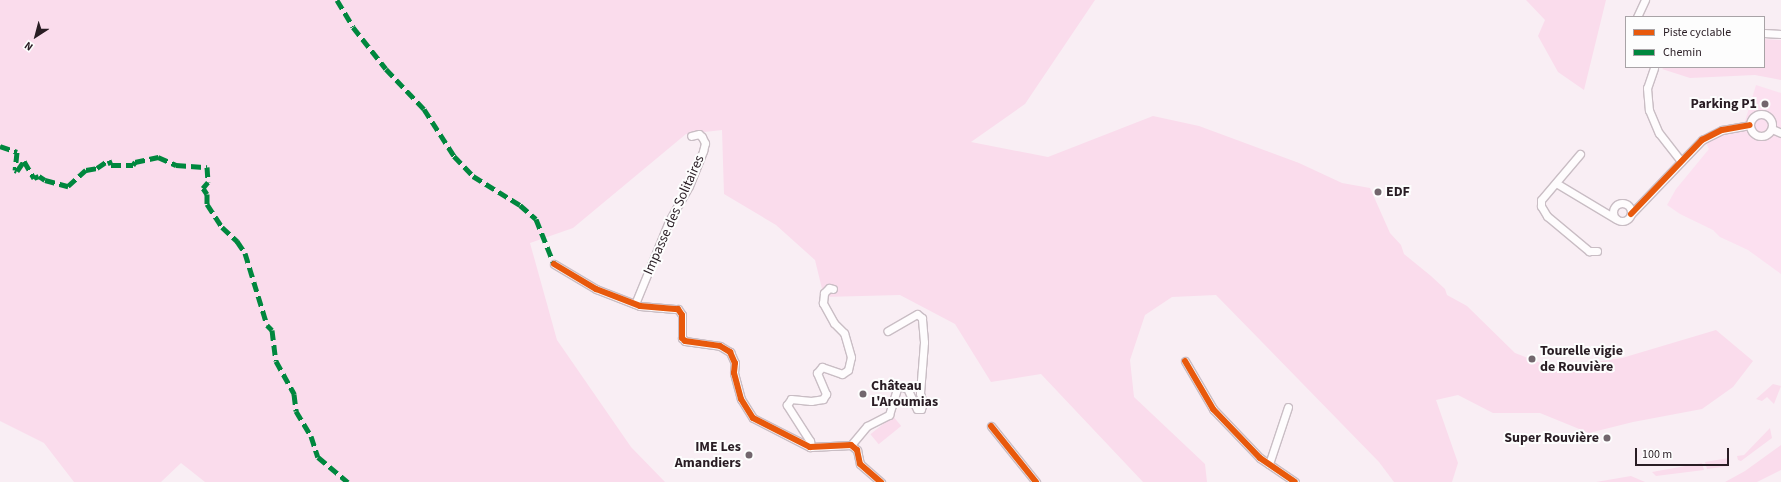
<!DOCTYPE html>
<html>
<head>
<meta charset="utf-8">
<style>
  body { margin:0 }
  #map { position:relative; width:1781px; height:482px; overflow:hidden; background:#f9eef4; font-family:"Source Sans 3",sans-serif }
  div>[style] { position:absolute }
  [style*='--x'] { left:calc(var(--x)*1px); top:calc(var(--y)*1px); width:calc(var(--w)*1px); rotate:calc(var(--a)*1deg) }
  .built>* { inset:0; background:#fce0f0 }
  .green>* { inset:0; background:#fadcec; transform-origin:0 0 }
  .roads { filter:drop-shadow(1px 0 #c9bdc4) drop-shadow(-1px 0 #c9bdc4) drop-shadow(0 1px #c9bdc4) drop-shadow(0 -1px #c9bdc4) }
  .minor>* { height:7px; margin:-3.5px; padding:0 3.5px; transform-origin:3.5px; border-radius:3.5px; background:#fefcfd }
  .minor>.ring { margin:-3.5px; padding:0; box-sizing:content-box; background:none; border:7px solid #fefcfd; border-radius:50% }
  .quiet>* { height:5px; margin-top:-2.5px; transform-origin:0; background:repeating-linear-gradient(90deg,#00873e 0 10px,transparent 0 15px) }
  .cycleway>* { height:6px; margin:-3px; padding:0 3px; transform-origin:3px; border-radius:3px; background:#e8590c }
  .dots>* { width:11px; height:11px; translate:-50% -50%; box-sizing:border-box; border:2px solid #fdfdfd; border-radius:50% }
  span { translate:-50% -50%; white-space:nowrap; text-align:center; line-height:1.15; -webkit-text-stroke:4px #fdfdfd; paint-order:stroke }
  .poi-label { font-size:14px; color:#291d24; font-weight:700 }
  .right { translate:-100% -50%; text-align:right }
  .left { translate:0 -50%; text-align:left }
  .street-label { font-size:14px; color:#291d24 }
  .legend { position:absolute; left:1625px; top:16px; width:140px; height:52px; box-sizing:border-box; background:#fdfdfd; border:1px solid #a8a3a6; margin:0; padding:5px 7px; list-style:none; font-size:12px; color:#291d24 }
  .legend li { display:flex; align-items:center; gap:8px; height:20px }
  .legend b { width:20px; border:1px solid #a8a3a6 }
  .north { position:absolute; left:16px; top:16px; width:40px; height:40px; -webkit-text-stroke:3px #fdfdfd; paint-order:stroke; rotate:216deg; font-size:11px; font-weight:700; line-height:16px; text-align:center; color:#291d24 }
  .north::after { content:''; display:block; margin:auto; width:14px; height:18px; background:#291d24; clip-path:polygon(50% 0,100% 100%,50% 72%,0 100%) }
  .scale { position:absolute; left:1635px; top:448px; width:94px; height:18px; box-sizing:border-box; border:2px solid #291d24; border-top:0; padding-left:5px; font-size:12px; line-height:14px; white-space:nowrap; color:#291d24; -webkit-text-stroke:3px #fdfdfd; paint-order:stroke }
</style>
</head>
<body>
<div id="map">
  <div class="built">
    <div style="clip-path:polygon(1756px 85px,1781px 93px,1781px 274px,1748px 250px,1720px 237px,1713px 230px,1680px 214px,1667px 205px,1676px 189px,1709px 149px,1706px 143px,1728px 133px,1742px 131px)"></div>
  </div>
  <div class="green">
    <div style="clip-path:polygon(0 0,1095px 0,1025px 104px,971px 142px,1048px 157px,1153px 116px,1199px 126px,1299px 163px,1342px 183px,1370px 188px,1390px 233px,1401px 245px,1404px 254px,1431px 276px,1445px 289px,1447px 295px,1467px 306px,1515px 353px,1543px 364px,1588px 363px,1622px 358px,1716px 330px,1753px 361px,1733px 387px,1702px 409px,1633px 422px,1589px 433px,1540px 413px,1493px 413px,1458px 395px,1436px 400px,1458px 463px,1452px 482px,1394px 482px,1379px 462px,1216px 295px,1172px 297px,1145px 315px,1130px 360px,1134px 397px,1205px 464px,1207px 482px,1143px 482px,1041px 374px,991px 382px,955px 324px,900px 295px,824px 297px,815px 260px,776px 225px,724px 194px,722px 130px,686px 134px,573px 228px,530px 243px,557px 340px,631px 447px,665px 482px,205px 482px,181px 463px,161px 482px,74px 482px,44px 443px,0 421px)"></div>
    <div style="clip-path:polygon(1526px 0,1606px 0,1584px 90px,1558px 72px,1538px 36px,1545px 20px)"></div>
    <div style="clip-path:polygon(1764px 39px,1781px 40px,1781px 80px,1755px 75px,1690px 78px,1662px 69px,1665px 67px,1764px 67px)"></div>
    <div style="clip-path:polygon(1773px 384px,1781px 386px,1774px 404px,1767px 397px,1762px 401px,1756px 399px)"></div>
    <div style="left:893px;top:416px;width:13px;height:29px;rotate:51deg"></div>
    <div style="clip-path:polygon(1770px 428px,1772px 438px,1741px 461px,1738px 460px,1737px 456px,1744px 455px)"></div>
    <div style="clip-path:polygon(1781px 445px,1781px 470px,1757px 482px,1725px 482px,1745px 471px)"></div>
    <div style="clip-path:polygon(1729px 458px,1729px 466px,1707px 469px,1705px 462px)"></div>
    <div style="clip-path:polygon(1702px 463px,1704px 470px,1656px 476px,1652px 472px)"></div>
    <div style="clip-path:polygon(1631px 476px,1645px 482px,1596px 482px)"></div>
  </div>
  <div class="roads">
    <div class="minor">
      <div style="--x:1637;--y:17;--w:19;--a:-65"></div>
      <div style="--x:1764;--y:33;--w:17;--a:3"></div>
      <div style="--x:1654;--y:68;--w:21;--a:109"></div>
      <div style="--x:1647;--y:88;--w:22;--a:85"></div>
      <div style="--x:1649;--y:110;--w:25;--a:67"></div>
      <div style="--x:1659;--y:133;--w:36;--a:52"></div>
      <div class="ring" style="left:1750px;top:114px;width:15px;height:15px"></div>
      <div style="--x:1772;--y:129;--w:10;--a:24"></div>
      <div style="--x:1580;--y:154;--w:60;--a:130.3"></div>
      <div style="--x:1541;--y:200;--w:6;--a:90"></div>
      <div style="--x:1541;--y:206;--w:12;--a:59"></div>
      <div style="--x:1547;--y:216;--w:55;--a:39.8"></div>
      <div style="--x:1589;--y:251;--w:8;--a:0"></div>
      <div style="--x:1556;--y:183;--w:70;--a:31"></div>
      <div class="ring" style="left:1613px;top:203px;width:11px;height:11px"></div>
      <div style="--x:1631;--y:214;--w:103;--a:-46.2"></div>
      <div style="--x:1702;--y:140;--w:22;--a:-27"></div>
      <div style="--x:1722;--y:130;--w:28;--a:-10"></div>
      <div style="--x:554;--y:264;--w:49;--a:30.8"></div>
      <div style="--x:596;--y:289;--w:47;--a:21.1"></div>
      <div style="--x:640;--y:306;--w:38;--a:5"></div>
      <div style="--x:678;--y:309;--w:7;--a:56"></div>
      <div style="--x:682;--y:315;--w:23;--a:90"></div>
      <div style="--x:682;--y:338;--w:4;--a:45"></div>
      <div style="--x:685;--y:341;--w:35;--a:8"></div>
      <div style="--x:720;--y:346;--w:12;--a:31"></div>
      <div style="--x:730;--y:352;--w:12;--a:66"></div>
      <div style="--x:735;--y:363;--w:10;--a:96"></div>
      <div style="--x:734;--y:373;--w:27;--a:75"></div>
      <div style="--x:741;--y:399;--w:22;--a:58"></div>
      <div style="--x:753;--y:418;--w:64;--a:27"></div>
      <div style="--x:810;--y:447;--w:41;--a:-2.8"></div>
      <div style="--x:851;--y:445;--w:8;--a:40"></div>
      <div style="--x:857;--y:450;--w:14;--a:78"></div>
      <div style="--x:860;--y:464;--w:28;--a:41"></div>
      <div style="--x:635;--y:304;--w:90;--a:-67.7"></div>
      <div style="--x:669;--y:221;--w:40;--a:-60.3"></div>
      <div style="--x:689;--y:186;--w:38;--a:-68"></div>
      <div style="--x:703;--y:151;--w:8;--a:-76"></div>
      <div style="--x:705;--y:143;--w:7;--a:-117"></div>
      <div style="--x:702;--y:137;--w:4;--a:-135"></div>
      <div style="--x:699;--y:134;--w:8;--a:166"></div>
      <div style="--x:1185;--y:361;--w:56;--a:59.7"></div>
      <div style="--x:1213;--y:409;--w:68;--a:46.2"></div>
      <div style="--x:1260;--y:458;--w:42;--a:34.4"></div>
      <div style="--x:991;--y:426;--w:72;--a:51.2"></div>
      <div style="--x:851;--y:445;--w:25;--a:-50"></div>
      <div style="--x:867;--y:426;--w:25;--a:-27"></div>
      <div style="--x:889;--y:415;--w:30;--a:-73"></div>
      <div style="--x:898;--y:386;--w:9;--a:13"></div>
      <div style="--x:907;--y:388;--w:23;--a:65"></div>
      <div style="--x:917;--y:409;--w:4;--a:0"></div>
      <div style="--x:921;--y:409;--w:6;--a:-72"></div>
      <div style="--x:923;--y:403;--w:10;--a:-107"></div>
      <div style="--x:920;--y:393;--w:51;--a:-85.5"></div>
      <div style="--x:924;--y:342;--w:24;--a:-95"></div>
      <div style="--x:922;--y:318;--w:6;--a:-141"></div>
      <div style="--x:917;--y:314;--w:34;--a:150"></div>
      <div style="--x:811;--y:447;--w:6;--a:-99"></div>
      <div style="--x:810;--y:441;--w:43;--a:-122.6"></div>
      <div style="--x:787;--y:405;--w:7;--a:-56"></div>
      <div style="--x:791;--y:399;--w:20;--a:6"></div>
      <div style="--x:811;--y:401;--w:12;--a:-9"></div>
      <div style="--x:823;--y:399;--w:6;--a:-59"></div>
      <div style="--x:826;--y:394;--w:23;--a:-113"></div>
      <div style="--x:817;--y:373;--w:8;--a:-50"></div>
      <div style="--x:822;--y:367;--w:21;--a:19"></div>
      <div style="--x:842;--y:374;--w:7;--a:-34"></div>
      <div style="--x:848;--y:370;--w:13;--a:-77"></div>
      <div style="--x:851;--y:357;--w:25;--a:-106"></div>
      <div style="--x:844;--y:333;--w:14;--a:-135"></div>
      <div style="--x:834;--y:323;--w:23;--a:-119"></div>
      <div style="--x:823;--y:303;--w:10;--a:-84"></div>
      <div style="--x:824;--y:293;--w:7;--a:-45"></div>
      <div style="--x:829;--y:288;--w:4;--a:14"></div>
      <div style="--x:1269;--y:464;--w:60;--a:-71.6"></div>
    </div>
  </div>
  <div class="quiet">
    <div style="--x:337;--y:0;--w:31;--a:59"></div>
    <div style="--x:353;--y:27;--w:53;--a:51.8"></div>
    <div style="--x:386;--y:69;--w:55;--a:46.5"></div>
    <div style="--x:424;--y:109;--w:56;--a:57.4"></div>
    <div style="--x:454;--y:156;--w:28;--a:46"></div>
    <div style="--x:473;--y:176;--w:55;--a:31.7"></div>
    <div style="--x:520;--y:205;--w:21;--a:41"></div>
    <div style="--x:536;--y:219;--w:48;--a:68.2"></div>
    <div style="--x:0;--y:146;--w:18;--a:19"></div>
    <div style="--x:17;--y:152;--w:18;--a:96"></div>
    <div style="--x:15;--y:170;--w:2;--a:27"></div>
    <div style="--x:17;--y:171;--w:12;--a:-55"></div>
    <div style="--x:24;--y:161;--w:20;--a:60"></div>
    <div style="--x:34;--y:178;--w:5;--a:-22"></div>
    <div style="--x:39;--y:176;--w:7;--a:34"></div>
    <div style="--x:45;--y:180;--w:24;--a:15"></div>
    <div style="--x:68;--y:186;--w:24;--a:-42"></div>
    <div style="--x:86;--y:170;--w:11;--a:-10"></div>
    <div style="--x:97;--y:168;--w:14;--a:-34"></div>
    <div style="--x:109;--y:160;--w:5;--a:68"></div>
    <div style="--x:111;--y:165;--w:22;--a:0"></div>
    <div style="--x:133;--y:165;--w:4;--a:-56"></div>
    <div style="--x:135;--y:162;--w:24;--a:-12"></div>
    <div style="--x:158;--y:157;--w:20;--a:24"></div>
    <div style="--x:176;--y:165;--w:31;--a:4"></div>
    <div style="--x:207;--y:167;--w:15;--a:86"></div>
    <div style="--x:208;--y:182;--w:8;--a:130"></div>
    <div style="--x:203;--y:188;--w:7;--a:56"></div>
    <div style="--x:207;--y:194;--w:10;--a:90"></div>
    <div style="--x:207;--y:204;--w:27;--a:57"></div>
    <div style="--x:222;--y:227;--w:21;--a:43"></div>
    <div style="--x:237;--y:241;--w:14;--a:56"></div>
    <div style="--x:245;--y:253;--w:75;--a:73"></div>
    <div style="--x:267;--y:325;--w:7;--a:45"></div>
    <div style="--x:272;--y:330;--w:31;--a:83"></div>
    <div style="--x:276;--y:361;--w:38;--a:61"></div>
    <div style="--x:294;--y:394;--w:17;--a:83"></div>
    <div style="--x:296;--y:411;--w:29;--a:59"></div>
    <div style="--x:311;--y:436;--w:22;--a:72"></div>
    <div style="--x:318;--y:457;--w:39;--a:40"></div>
  </div>
  <div class="cycleway">
    <div style="--x:1631;--y:214;--w:103;--a:-46.2"></div>
    <div style="--x:1702;--y:140;--w:22;--a:-27"></div>
    <div style="--x:1722;--y:130;--w:28;--a:-10"></div>
    <div style="--x:554;--y:264;--w:49;--a:30.8"></div>
    <div style="--x:596;--y:289;--w:47;--a:21.1"></div>
    <div style="--x:640;--y:306;--w:38;--a:5"></div>
    <div style="--x:678;--y:309;--w:7;--a:56"></div>
    <div style="--x:682;--y:315;--w:23;--a:90"></div>
    <div style="--x:682;--y:338;--w:4;--a:45"></div>
    <div style="--x:685;--y:341;--w:35;--a:8"></div>
    <div style="--x:720;--y:346;--w:12;--a:31"></div>
    <div style="--x:730;--y:352;--w:12;--a:66"></div>
    <div style="--x:735;--y:363;--w:10;--a:96"></div>
    <div style="--x:734;--y:373;--w:27;--a:75"></div>
    <div style="--x:741;--y:399;--w:22;--a:58"></div>
    <div style="--x:753;--y:418;--w:64;--a:27"></div>
    <div style="--x:810;--y:447;--w:41;--a:-2.8"></div>
    <div style="--x:851;--y:445;--w:8;--a:40"></div>
    <div style="--x:857;--y:450;--w:14;--a:78"></div>
    <div style="--x:860;--y:464;--w:28;--a:41"></div>
    <div style="--x:1185;--y:361;--w:56;--a:59.7"></div>
    <div style="--x:1213;--y:409;--w:68;--a:46.2"></div>
    <div style="--x:1260;--y:458;--w:42;--a:34.4"></div>
    <div style="--x:991;--y:426;--w:72;--a:51.2"></div>
  </div>
  <div class="dots">
    <div style="left:1765px;top:104px;background:#72666d"></div>
    <div style="left:1378px;top:192px;background:#72666d"></div>
    <div style="left:1532px;top:359px;background:#72666d"></div>
    <div style="left:863px;top:394px;background:#72666d"></div>
    <div style="left:1607px;top:438px;background:#72666d"></div>
    <div style="left:749px;top:455px;background:#72666d"></div>
  </div>
  <div class="poi-label">
    <span class="right" style="left:1757px;top:104px">Parking P1</span>
    <span class="left" style="left:1386px;top:192px">EDF</span>
    <span class="left" style="left:1540px;top:359px">Tourelle vigie<br>de Rouvière</span>
    <span class="left" style="left:871px;top:394px">Château<br>L'Aroumias</span>
    <span class="right" style="left:1599px;top:438px">Super Rouvière</span>
    <span class="right" style="left:741px;top:455px">IME Les<br>Amandiers</span>
  </div>
  <div class="street-label">
    <span style="left:674px;top:215px;rotate:-66deg">Impasse des Solitaires</span>
  </div>
  <ul class="legend">
  <li><b style="height:5px;background:#e8590c"></b>Piste cyclable</li>
  <li><b style="height:5px;background:#00873e"></b>Chemin</li>
  </ul>
  <div class="north">N</div>
  <div class="scale">100 m</div>
</div>
</body>
</html>
